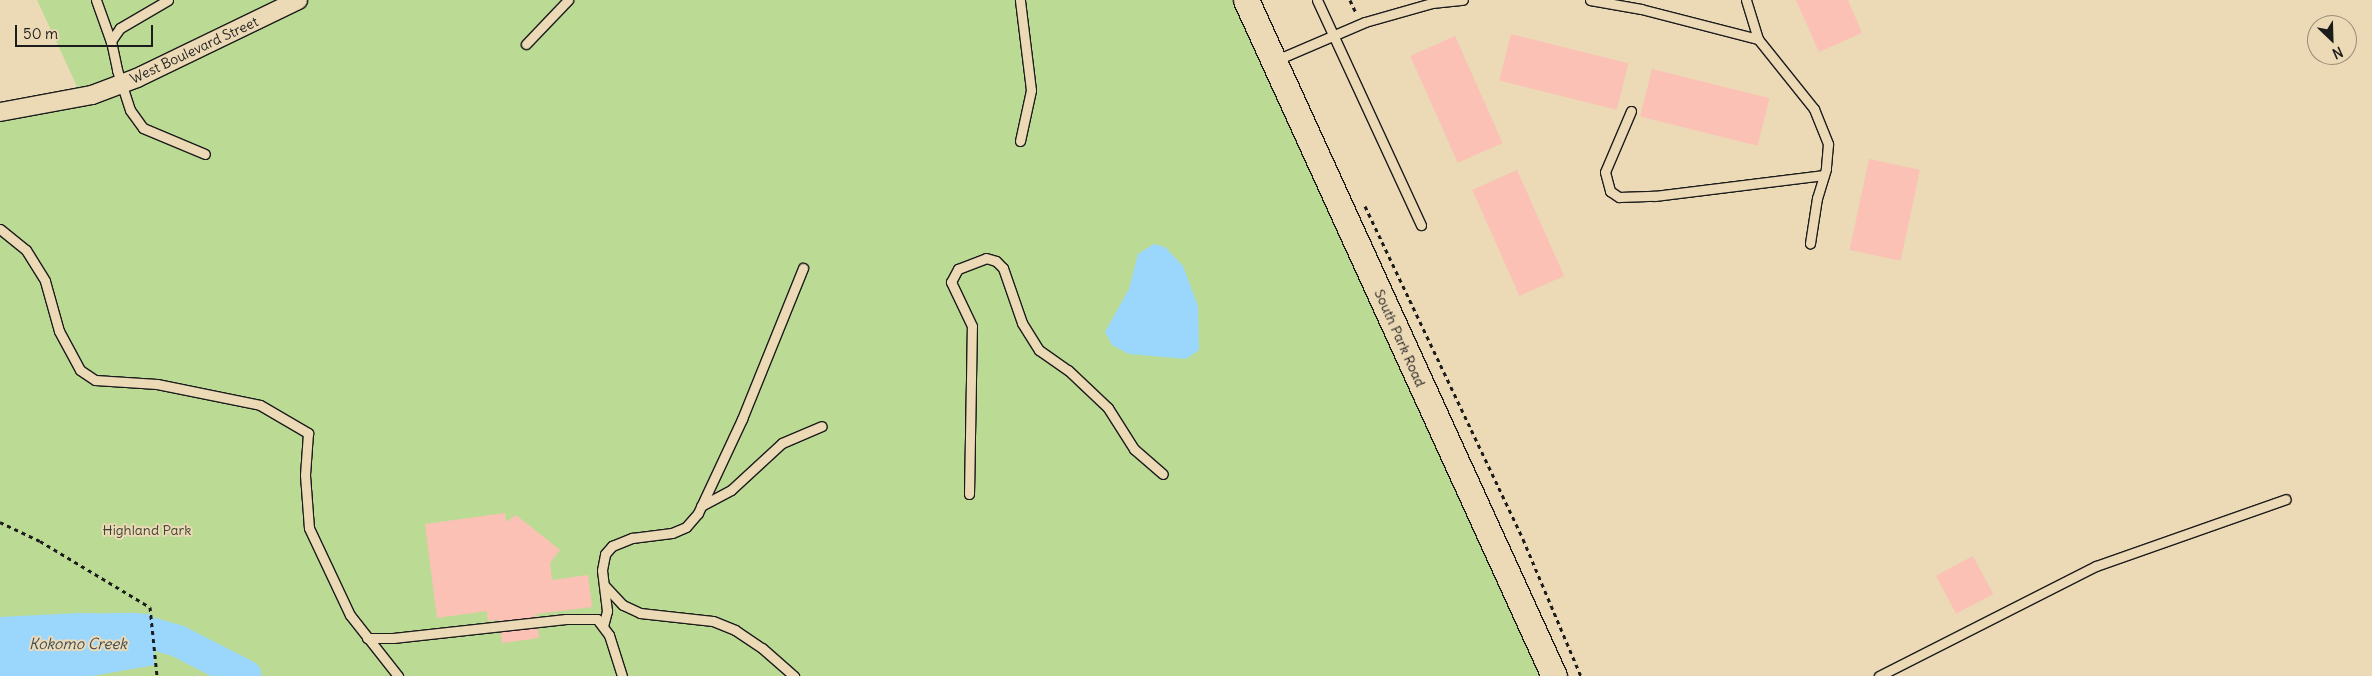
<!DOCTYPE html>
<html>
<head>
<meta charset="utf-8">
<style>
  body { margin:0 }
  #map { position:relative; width:2372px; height:676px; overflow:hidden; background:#ecd9b6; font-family:Delius,sans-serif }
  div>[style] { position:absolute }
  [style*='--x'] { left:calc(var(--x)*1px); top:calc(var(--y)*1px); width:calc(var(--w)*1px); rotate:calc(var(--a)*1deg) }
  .green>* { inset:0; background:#bbdb94 }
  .water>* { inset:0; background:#9bd7fc }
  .river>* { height:32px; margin:-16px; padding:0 16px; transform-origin:16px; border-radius:16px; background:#9bd7fc }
  .building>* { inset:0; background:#fbc1b4; transform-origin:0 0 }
  .path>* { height:3px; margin-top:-1.5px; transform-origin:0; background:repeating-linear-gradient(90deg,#1c1c1c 0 4px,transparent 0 8px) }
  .roads { filter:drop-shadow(1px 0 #1c1c1c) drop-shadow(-1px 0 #1c1c1c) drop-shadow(0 1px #1c1c1c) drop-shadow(0 -1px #1c1c1c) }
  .lane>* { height:9px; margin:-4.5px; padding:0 4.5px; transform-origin:4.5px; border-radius:4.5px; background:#ecd9b6 }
  .street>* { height:18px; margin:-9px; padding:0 9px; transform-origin:9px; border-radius:9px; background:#ecd9b6 }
  .secondary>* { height:25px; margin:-12.5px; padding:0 12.5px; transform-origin:12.5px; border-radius:12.5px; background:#ecd9b6 }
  span { translate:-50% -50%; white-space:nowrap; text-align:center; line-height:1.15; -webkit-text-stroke:4px #ecd9b6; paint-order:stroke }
  .street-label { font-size:14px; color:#1c1c1c }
  .park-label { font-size:14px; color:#3c4234 }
  .water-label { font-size:15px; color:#3c4b54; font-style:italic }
  .north { position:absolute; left:2307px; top:15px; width:50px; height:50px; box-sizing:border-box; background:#ecd9b6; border:1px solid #998d78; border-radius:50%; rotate:156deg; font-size:14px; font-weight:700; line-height:20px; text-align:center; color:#1c1c1c }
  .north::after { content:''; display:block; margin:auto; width:18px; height:22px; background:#1c1c1c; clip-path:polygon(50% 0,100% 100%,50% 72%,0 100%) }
  .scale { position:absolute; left:15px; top:25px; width:138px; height:22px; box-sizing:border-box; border:2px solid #1c1c1c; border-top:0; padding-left:6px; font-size:15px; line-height:18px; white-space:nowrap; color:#1c1c1c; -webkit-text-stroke:4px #ecd9b6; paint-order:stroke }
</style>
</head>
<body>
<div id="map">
  <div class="green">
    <div style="clip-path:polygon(37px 0,1249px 0,1555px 676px,0 676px,0 112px,82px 97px)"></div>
  </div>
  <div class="water">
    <div style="clip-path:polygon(1154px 244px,1165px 247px,1183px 266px,1198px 306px,1199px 350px,1186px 359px,1129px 354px,1112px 345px,1105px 332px,1129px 289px,1138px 254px)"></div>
    <div style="clip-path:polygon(79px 613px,151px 614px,155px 665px,92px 676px,0 676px,0 617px)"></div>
  </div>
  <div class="river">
    <div style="--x:111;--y:629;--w:25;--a:0"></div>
    <div style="--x:136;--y:629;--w:44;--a:15.9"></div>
    <div style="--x:178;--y:641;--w:76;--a:27.2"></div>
  </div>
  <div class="building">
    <div style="clip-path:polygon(1796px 0,1848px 0,1862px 33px,1819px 52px)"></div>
    <div style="left:1511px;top:34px;width:121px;height:48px;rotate:14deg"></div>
    <div style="left:1455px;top:36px;width:117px;height:49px;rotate:66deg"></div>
    <div style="left:1652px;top:69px;width:121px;height:49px;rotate:14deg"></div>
    <div style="left:1869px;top:159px;width:52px;height:93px;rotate:12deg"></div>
    <div style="left:1517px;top:170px;width:116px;height:49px;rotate:66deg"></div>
    <div style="clip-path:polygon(505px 513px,506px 522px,516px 515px,560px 550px,550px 563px,552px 580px,588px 575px,592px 607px,536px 614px,539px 638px,502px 643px,499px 620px,488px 621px,487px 611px,437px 618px,425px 524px)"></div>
    <div style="left:1973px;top:556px;width:43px;height:42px;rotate:62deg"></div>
  </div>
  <div class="path">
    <div style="--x:1350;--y:0;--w:14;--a:65"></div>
    <div style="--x:1365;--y:206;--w:369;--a:64.6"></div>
    <div style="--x:1523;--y:539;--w:149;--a:67.1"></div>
    <div style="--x:0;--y:522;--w:44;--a:25.4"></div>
    <div style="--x:40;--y:541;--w:128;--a:31"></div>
    <div style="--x:150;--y:607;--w:69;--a:84.2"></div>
  </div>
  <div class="roads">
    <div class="lane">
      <div style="--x:96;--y:0;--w:45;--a:70.3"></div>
      <div style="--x:168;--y:0;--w:56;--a:149.7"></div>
      <div style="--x:120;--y:28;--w:16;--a:125"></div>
      <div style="--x:111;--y:41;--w:30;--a:78"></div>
      <div style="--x:117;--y:70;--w:42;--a:72"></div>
      <div style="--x:130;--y:110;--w:22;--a:54"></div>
      <div style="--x:143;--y:128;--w:67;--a:22.8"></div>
      <div style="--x:1317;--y:0;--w:248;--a:65.2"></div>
      <div style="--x:1590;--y:0;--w:52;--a:10"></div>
      <div style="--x:1641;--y:9;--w:121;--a:14.4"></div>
      <div style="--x:1758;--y:39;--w:90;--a:51.3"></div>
      <div style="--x:1814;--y:109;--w:38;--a:68"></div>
      <div style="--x:1828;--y:144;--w:25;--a:95"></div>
      <div style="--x:1826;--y:169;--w:30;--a:107"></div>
      <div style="--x:1817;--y:198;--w:46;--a:98.8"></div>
      <div style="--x:1746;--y:0;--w:41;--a:72.9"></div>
      <div style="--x:526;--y:44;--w:61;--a:-46.3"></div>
      <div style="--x:1274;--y:61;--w:99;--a:-23.2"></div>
      <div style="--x:1365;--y:22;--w:70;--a:-15.8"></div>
      <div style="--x:1432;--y:3;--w:31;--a:-6"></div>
      <div style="--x:1631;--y:111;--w:66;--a:113.1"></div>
      <div style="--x:1605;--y:172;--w:20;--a:75"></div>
      <div style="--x:1610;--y:191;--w:11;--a:34"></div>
      <div style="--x:1619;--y:197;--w:36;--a:-2"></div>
      <div style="--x:1655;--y:196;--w:170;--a:-7.1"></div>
      <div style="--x:1020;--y:141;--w:52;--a:-77.8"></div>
      <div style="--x:1031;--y:90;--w:91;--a:-97"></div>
      <div style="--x:0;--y:229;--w:33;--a:39"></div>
      <div style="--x:26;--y:250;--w:36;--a:58"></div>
      <div style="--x:45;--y:281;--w:52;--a:74.4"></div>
      <div style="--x:59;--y:331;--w:44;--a:61.7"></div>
      <div style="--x:80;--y:370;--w:18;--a:34"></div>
      <div style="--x:95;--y:380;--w:62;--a:3.7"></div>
      <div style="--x:157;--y:384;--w:105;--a:11.5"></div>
      <div style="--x:260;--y:405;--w:56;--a:30.3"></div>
      <div style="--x:308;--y:433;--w:42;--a:94.1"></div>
      <div style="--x:305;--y:475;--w:53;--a:85.7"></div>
      <div style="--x:309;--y:528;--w:96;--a:64.8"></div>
      <div style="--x:350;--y:615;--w:78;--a:51.8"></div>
      <div style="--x:969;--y:494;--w:168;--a:-89"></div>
      <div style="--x:972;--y:326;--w:49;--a:-115.5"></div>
      <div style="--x:951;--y:282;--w:15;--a:-62"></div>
      <div style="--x:958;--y:269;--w:30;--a:-21"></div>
      <div style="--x:986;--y:258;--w:10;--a:17"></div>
      <div style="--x:996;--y:261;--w:10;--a:45"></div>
      <div style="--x:1003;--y:268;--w:58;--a:70.9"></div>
      <div style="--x:1022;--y:323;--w:32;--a:58"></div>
      <div style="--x:1039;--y:350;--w:35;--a:35"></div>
      <div style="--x:1068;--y:370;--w:55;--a:43.5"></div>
      <div style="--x:1108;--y:408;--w:49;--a:57.6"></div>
      <div style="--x:1134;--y:449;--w:38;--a:41"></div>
      <div style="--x:701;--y:506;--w:34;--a:-28"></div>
      <div style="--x:731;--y:490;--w:69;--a:-42.7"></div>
      <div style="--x:782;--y:443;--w:43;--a:-23"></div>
      <div style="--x:605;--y:586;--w:26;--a:47"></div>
      <div style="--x:623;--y:605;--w:19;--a:25"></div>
      <div style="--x:640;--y:613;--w:73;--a:6.3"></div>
      <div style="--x:713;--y:621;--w:24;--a:22"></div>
      <div style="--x:735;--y:630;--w:32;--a:34"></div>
      <div style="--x:762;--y:648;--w:43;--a:41.2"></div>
      <div style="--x:603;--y:626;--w:16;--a:-75"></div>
      <div style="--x:607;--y:611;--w:41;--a:-97"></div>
      <div style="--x:602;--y:570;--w:16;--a:-79"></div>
      <div style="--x:605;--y:554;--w:11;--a:-49"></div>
      <div style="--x:612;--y:546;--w:22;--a:-22"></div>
      <div style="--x:632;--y:538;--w:40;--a:-7.1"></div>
      <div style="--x:672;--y:533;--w:15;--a:-23"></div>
      <div style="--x:686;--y:527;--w:18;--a:-49"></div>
      <div style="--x:698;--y:513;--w:104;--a:-64.9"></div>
      <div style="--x:742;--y:419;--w:163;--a:-68"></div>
      <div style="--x:367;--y:638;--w:26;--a:0"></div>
      <div style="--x:393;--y:638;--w:174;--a:-6.3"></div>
      <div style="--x:566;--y:619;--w:31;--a:0"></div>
      <div style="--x:597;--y:619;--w:20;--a:53"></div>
      <div style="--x:609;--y:635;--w:43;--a:72.4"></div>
      <div style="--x:1879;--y:676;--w:243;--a:-26.9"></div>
      <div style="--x:2096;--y:566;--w:201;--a:-19.4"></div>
    </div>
    <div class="street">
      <div style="--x:0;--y:112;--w:94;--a:-10.5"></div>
      <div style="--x:92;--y:95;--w:48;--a:-20.7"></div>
      <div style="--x:137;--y:78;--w:179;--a:-25.8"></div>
    </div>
    <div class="secondary">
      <div style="--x:1246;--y:0;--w:743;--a:65.5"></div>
    </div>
  </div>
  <div class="street-label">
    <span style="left:194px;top:50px;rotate:-25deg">West Boulevard Street</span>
    <span style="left:1400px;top:338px;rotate:66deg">South Park Road</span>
  </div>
  <div class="park-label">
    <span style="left:147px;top:530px">Highland Park</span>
  </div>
  <div class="water-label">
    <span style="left:78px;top:644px">Kokomo Creek</span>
  </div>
  <div class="north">N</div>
  <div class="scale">50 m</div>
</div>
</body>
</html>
